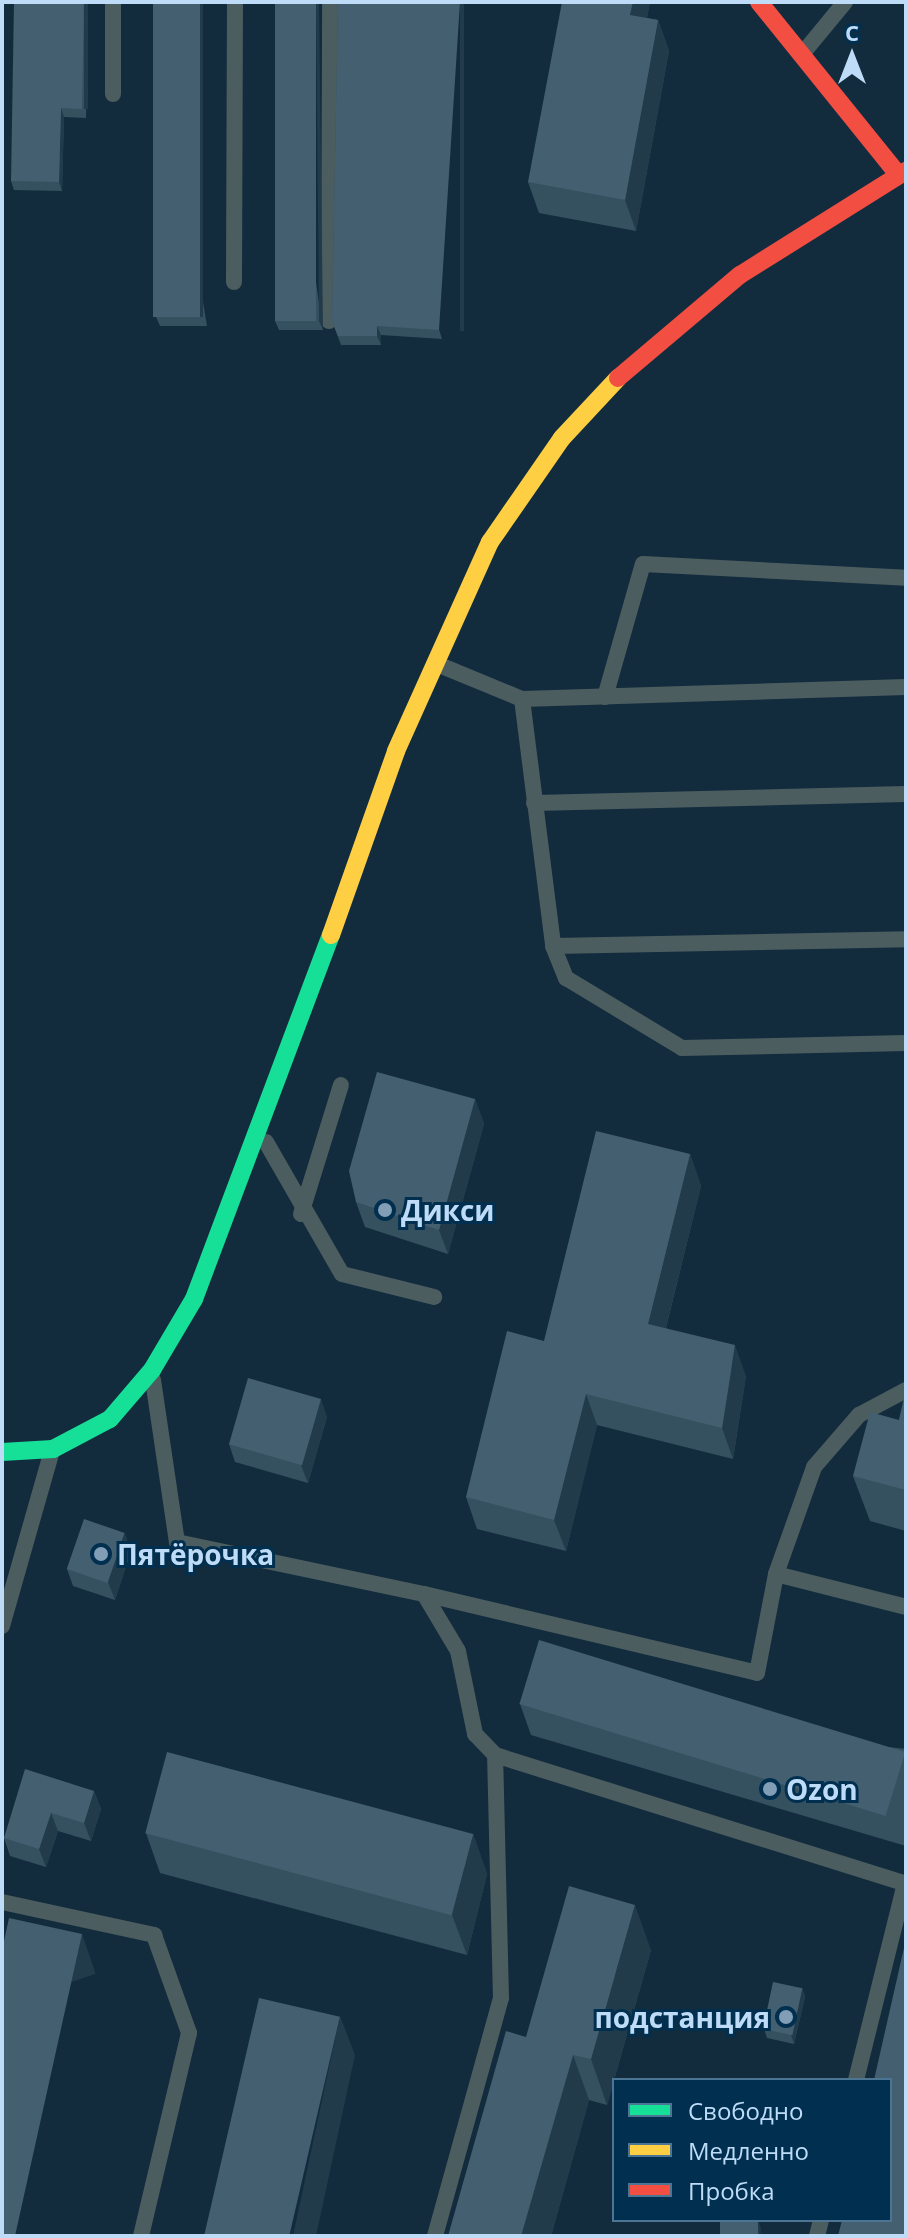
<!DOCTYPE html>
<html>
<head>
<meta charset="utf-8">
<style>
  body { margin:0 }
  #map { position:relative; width:908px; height:2238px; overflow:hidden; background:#122c3e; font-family:"Open Sans",sans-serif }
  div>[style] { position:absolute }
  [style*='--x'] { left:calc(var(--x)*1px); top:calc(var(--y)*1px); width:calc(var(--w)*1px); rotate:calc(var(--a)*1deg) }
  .lane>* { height:16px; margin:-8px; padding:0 8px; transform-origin:8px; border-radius:8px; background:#4c5d5f }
  .fast>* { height:18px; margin:-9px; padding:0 9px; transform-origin:9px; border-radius:9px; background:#16e098 }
  .slow>* { height:18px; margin:-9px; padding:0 9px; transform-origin:9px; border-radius:9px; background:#ffcf43 }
  .jam>* { height:18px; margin:-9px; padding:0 9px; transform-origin:9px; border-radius:9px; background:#f24e42 }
  .wall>* { inset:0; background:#35505e }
  .shaded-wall>* { inset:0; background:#213b4b; transform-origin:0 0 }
  .building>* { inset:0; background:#445f6f; transform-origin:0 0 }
  .dots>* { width:22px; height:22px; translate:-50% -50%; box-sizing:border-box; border:4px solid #002f50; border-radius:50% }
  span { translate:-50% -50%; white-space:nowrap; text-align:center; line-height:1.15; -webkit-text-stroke:6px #002f50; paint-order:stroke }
  .poi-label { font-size:28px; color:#bedcf7; font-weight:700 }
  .left { translate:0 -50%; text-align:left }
  .right { translate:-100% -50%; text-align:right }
  .frame { position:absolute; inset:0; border:4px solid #bedcf7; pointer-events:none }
  .legend { position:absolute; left:612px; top:2078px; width:280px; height:144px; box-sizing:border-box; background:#002f50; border:2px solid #4c7493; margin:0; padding:10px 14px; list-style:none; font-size:24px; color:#bedcf7 }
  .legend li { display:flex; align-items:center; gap:16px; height:40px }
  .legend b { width:40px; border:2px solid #4c7493 }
  .north { position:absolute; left:812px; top:16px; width:80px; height:80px; -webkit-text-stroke:6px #002f50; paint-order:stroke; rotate:0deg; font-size:22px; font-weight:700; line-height:32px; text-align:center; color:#bedcf7 }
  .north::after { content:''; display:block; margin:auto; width:28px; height:36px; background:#bedcf7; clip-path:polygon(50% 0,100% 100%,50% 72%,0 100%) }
</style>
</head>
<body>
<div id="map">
  <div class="lane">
    <div style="--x:803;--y:53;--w:66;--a:-50.5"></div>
    <div style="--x:113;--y:94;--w:92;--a:-90"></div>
    <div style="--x:234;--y:282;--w:280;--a:-89.8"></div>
    <div style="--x:329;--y:321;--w:319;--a:-89.8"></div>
    <div style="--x:437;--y:664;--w:92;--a:22.4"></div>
    <div style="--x:522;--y:699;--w:384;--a:-1.8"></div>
    <div style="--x:605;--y:697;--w:138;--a:-74.1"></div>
    <div style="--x:643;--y:564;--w:263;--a:3"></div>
    <div style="--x:522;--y:699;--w:249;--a:82.8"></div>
    <div style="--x:553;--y:946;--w:353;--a:-1.1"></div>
    <div style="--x:534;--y:803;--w:372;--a:-1.4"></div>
    <div style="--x:553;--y:946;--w:35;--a:68"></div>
    <div style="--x:566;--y:978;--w:135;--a:31.1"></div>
    <div style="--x:682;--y:1048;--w:224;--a:-1.3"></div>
    <div style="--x:266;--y:1142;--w:152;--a:60.1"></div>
    <div style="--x:342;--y:1274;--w:95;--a:14"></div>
    <div style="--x:301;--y:1214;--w:135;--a:-72.8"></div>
    <div style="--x:153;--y:1380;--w:164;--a:81.6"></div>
    <div style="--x:177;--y:1542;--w:252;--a:11.9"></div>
    <div style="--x:424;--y:1594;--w:66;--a:59.2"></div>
    <div style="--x:458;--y:1651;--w:85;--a:78.4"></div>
    <div style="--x:475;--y:1734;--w:29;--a:46"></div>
    <div style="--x:495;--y:1755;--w:431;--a:17.4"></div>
    <div style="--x:776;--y:1574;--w:114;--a:-70.4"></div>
    <div style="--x:814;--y:1467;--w:69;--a:-49.1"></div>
    <div style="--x:859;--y:1415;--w:53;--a:-28"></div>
    <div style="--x:424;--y:1594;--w:342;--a:13.3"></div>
    <div style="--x:757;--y:1673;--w:101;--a:-79.1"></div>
    <div style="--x:776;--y:1574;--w:134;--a:14.2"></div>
    <div style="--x:2;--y:1626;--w:182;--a:-74.1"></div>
    <div style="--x:2;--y:1902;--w:156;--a:12.2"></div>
    <div style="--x:154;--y:1935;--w:104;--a:70.3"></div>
    <div style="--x:189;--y:2033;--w:209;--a:103.3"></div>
    <div style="--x:856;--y:2080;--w:202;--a:-76"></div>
    <div style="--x:435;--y:2236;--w:247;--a:-74.5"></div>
    <div style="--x:501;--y:1998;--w:243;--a:-91.4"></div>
    <div style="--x:817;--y:2236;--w:16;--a:-76"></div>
  </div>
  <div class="fast">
    <div style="--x:2;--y:1452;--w:51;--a:-3.4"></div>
    <div style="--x:53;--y:1449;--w:64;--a:-27.8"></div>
    <div style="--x:110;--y:1419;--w:65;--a:-49.4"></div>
    <div style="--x:152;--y:1370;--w:82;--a:-59.4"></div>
    <div style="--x:194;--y:1299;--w:389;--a:-69.4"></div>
  </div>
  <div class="slow">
    <div style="--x:331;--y:935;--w:195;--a:-70.5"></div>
    <div style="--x:396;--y:751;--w:229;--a:-65.8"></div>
    <div style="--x:490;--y:542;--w:126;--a:-55.3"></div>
    <div style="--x:562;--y:438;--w:82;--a:-47"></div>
  </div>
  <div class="jam">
    <div style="--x:759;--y:2;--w:221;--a:51.1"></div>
    <div style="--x:618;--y:378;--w:160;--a:-40.2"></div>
    <div style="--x:740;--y:275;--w:196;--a:-32.1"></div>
  </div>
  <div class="wall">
    <div style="clip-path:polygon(88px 2px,86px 118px,64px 117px,62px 191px,14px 190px,11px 181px)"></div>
    <div style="clip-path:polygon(153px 2px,207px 326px,160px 326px,156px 317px)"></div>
    <div style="clip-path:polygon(275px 2px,323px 330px,279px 330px,275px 321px)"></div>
    <div style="clip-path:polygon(338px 2px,442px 339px,381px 335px,381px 345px,341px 345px,332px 321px)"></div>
    <div style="clip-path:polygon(650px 2px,647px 18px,658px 20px,669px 51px,636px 231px,539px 213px,528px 182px)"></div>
    <div style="clip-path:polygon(475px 1099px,484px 1124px,448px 1254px,365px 1227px,356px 1202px)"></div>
    <div style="clip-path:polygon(690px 1154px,701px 1186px,666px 1328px,746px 1376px,733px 1459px,597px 1425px,566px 1551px,477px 1529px,466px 1497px,544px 1341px)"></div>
    <div style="clip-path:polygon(906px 1393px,906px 1531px,870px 1521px,853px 1476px,899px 1420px)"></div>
    <div style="clip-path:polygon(327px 1417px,308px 1483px,235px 1462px,229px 1444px)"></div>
    <div style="clip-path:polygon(131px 1551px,115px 1600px,73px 1586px,67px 1569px)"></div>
    <div style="clip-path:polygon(520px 1704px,906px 1749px,906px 1846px,531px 1735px)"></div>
    <div style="clip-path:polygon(94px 1791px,101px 1809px,91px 1841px,58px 1831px,46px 1867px,10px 1856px,4px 1838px)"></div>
    <div style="clip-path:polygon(146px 1833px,473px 1834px,487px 1874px,467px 1955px,160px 1873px)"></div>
    <div style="clip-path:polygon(651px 1950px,607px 2105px,589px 2100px,551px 2236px,448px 2236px,526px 2037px)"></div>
    <div style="clip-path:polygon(802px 1988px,805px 1997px,794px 2044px,767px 2038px,764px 2029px)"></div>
  </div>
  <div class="shaded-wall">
    <div style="left:84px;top:2px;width:4px;height:107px"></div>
    <div style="left:200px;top:2px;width:3px;height:315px"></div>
    <div style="clip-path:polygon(316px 2px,319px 2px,323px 330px,319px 321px)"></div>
    <div style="left:460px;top:2px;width:4px;height:329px"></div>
    <div style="clip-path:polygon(633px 2px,650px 2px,641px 46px,630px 15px)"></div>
    <div style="clip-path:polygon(658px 20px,669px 51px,636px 231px,625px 200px)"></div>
    <div style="clip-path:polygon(61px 108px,64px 117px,62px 191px,59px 182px)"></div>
    <div style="clip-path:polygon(377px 326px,381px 335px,381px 345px,377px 336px)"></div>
    <div style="clip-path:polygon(475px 1099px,484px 1124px,448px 1254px,439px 1230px)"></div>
    <div style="clip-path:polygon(690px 1154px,701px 1186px,659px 1355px,648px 1324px)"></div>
    <div style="clip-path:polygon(735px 1345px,746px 1376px,733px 1459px,722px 1428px)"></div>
    <div style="clip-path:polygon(586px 1394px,597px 1425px,566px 1551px,554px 1520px)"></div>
    <div style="clip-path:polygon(321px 1399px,327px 1417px,308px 1483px,301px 1465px)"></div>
    <div style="clip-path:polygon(125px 1533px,131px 1551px,115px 1600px,108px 1582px)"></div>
    <div style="clip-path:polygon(94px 1791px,101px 1809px,91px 1841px,84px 1823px)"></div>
    <div style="clip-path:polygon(51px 1813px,58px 1831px,46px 1867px,39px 1849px)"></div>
    <div style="clip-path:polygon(473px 1834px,487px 1874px,467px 1955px,452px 1915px)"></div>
    <div style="clip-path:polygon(635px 1905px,651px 1950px,607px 2105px,591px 2059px)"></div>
    <div style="left:82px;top:1934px;width:42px;height:309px;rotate:71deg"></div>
    <div style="clip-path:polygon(802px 1988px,805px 1997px,794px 2044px,791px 2035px)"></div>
    <div style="clip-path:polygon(340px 2016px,355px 2055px,316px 2236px,293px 2236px)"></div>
    <div style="clip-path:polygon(573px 2055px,589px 2100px,551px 2236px,521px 2236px)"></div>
    <div style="clip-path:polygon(758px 2220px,761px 2229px,760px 2236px,756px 2236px)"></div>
  </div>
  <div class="building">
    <div style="clip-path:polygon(14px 2px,84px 2px,82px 109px,61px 108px,59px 182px,11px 181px)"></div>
    <div style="left:153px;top:2px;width:47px;height:315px"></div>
    <div style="left:275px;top:2px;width:41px;height:319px"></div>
    <div style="clip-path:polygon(338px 2px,460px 2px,439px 330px,377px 326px,377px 336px,338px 336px,332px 321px)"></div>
    <div style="clip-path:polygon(562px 2px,633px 2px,630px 15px,658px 20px,625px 200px,528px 182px)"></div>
    <div style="clip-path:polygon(377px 1072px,475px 1099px,439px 1230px,356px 1202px,349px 1171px)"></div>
    <div style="clip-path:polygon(596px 1131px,690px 1154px,648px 1324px,735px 1345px,722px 1428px,586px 1394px,554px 1520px,466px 1497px,507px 1331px,544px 1341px)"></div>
    <div style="left:248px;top:1378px;width:76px;height:69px;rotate:16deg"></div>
    <div style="clip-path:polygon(905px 1393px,906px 1490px,853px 1476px,870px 1412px,899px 1420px)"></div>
    <div style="left:84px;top:1519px;width:43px;height:53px;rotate:19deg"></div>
    <div style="left:539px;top:1640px;width:383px;height:67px;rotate:17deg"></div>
    <div style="left:167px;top:1752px;width:317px;height:84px;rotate:15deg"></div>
    <div style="clip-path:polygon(25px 1769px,94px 1791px,84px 1823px,51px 1813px,39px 1849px,4px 1838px)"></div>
    <div style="clip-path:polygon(569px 1886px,635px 1905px,591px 2059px,573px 2055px,521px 2236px,448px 2236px,506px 2031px,526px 2037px)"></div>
    <div style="clip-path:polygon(9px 1918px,82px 1934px,15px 2236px,2px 2236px,2px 1950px)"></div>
    <div style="clip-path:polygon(906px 1939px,906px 2236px,838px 2236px,842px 2220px,890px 2220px,890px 2080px,874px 2080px)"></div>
    <div style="left:773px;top:1982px;width:30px;height:48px;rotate:12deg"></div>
    <div style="left:259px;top:1998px;width:83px;height:243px;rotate:13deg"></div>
    <div style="left:720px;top:2220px;width:38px;height:16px"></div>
  </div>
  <div class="dots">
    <div style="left:385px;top:1210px;background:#829eb6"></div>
    <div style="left:101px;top:1554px;background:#829eb6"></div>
    <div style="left:770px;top:1789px;background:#829eb6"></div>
    <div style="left:786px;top:2017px;background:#829eb6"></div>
  </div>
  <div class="poi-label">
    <span class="left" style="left:401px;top:1210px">Дикси</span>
    <span class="left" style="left:117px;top:1554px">Пятёрочка</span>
    <span class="left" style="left:786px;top:1789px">Ozon</span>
    <span class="right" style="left:770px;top:2017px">подстанция</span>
  </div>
  <div class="frame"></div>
  <ul class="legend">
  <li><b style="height:10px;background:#16e098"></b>Свободно</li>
  <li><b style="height:10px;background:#ffcf43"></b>Медленно</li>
  <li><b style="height:10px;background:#f24e42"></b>Пробка</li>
  </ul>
  <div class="north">С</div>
</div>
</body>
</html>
